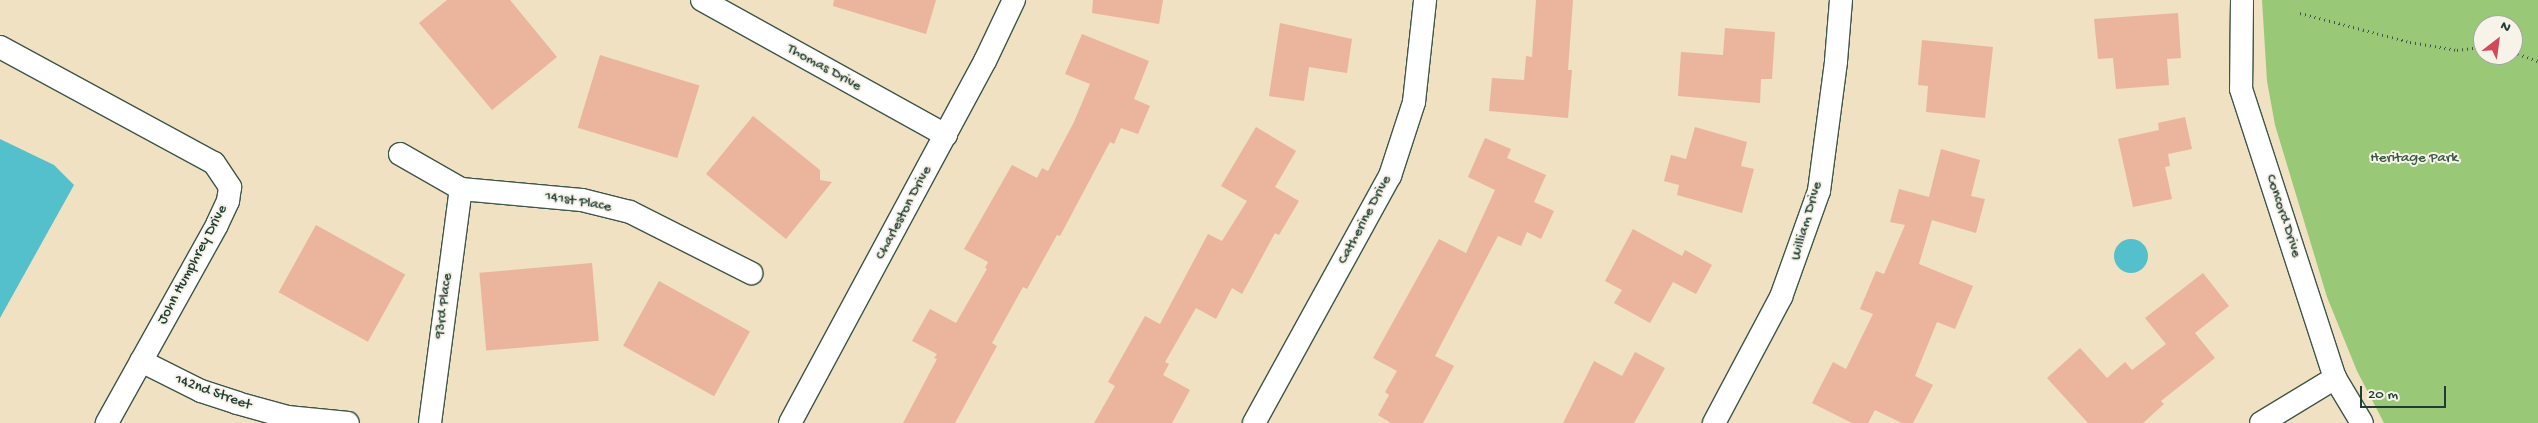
<!DOCTYPE html>
<html>
<head>
<meta charset="utf-8">
<style>
  body { margin:0 }
  #map { position:relative; width:2538px; height:423px; overflow:hidden; background:#efe1c1; font-family:"Gochi Hand",sans-serif }
  div>[style] { position:absolute }
  [style*='--x'] { left:calc(var(--x)*1px); top:calc(var(--y)*1px); width:calc(var(--w)*1px); rotate:calc(var(--a)*1deg) }
  .green>* { inset:0; background:#99c876 }
  .water>* { inset:0; background:#53c0cb }
  .round { border-radius:50% }
  .building>* { inset:0; background:#eab49d; transform-origin:0 0 }
  .path>* { height:3px; margin-top:-1.5px; transform-origin:0; background:repeating-linear-gradient(90deg,#3e5649 0 1px,transparent 0 5px) }
  .roads { filter:drop-shadow(1px 0 #3e5649) drop-shadow(-1px 0 #3e5649) drop-shadow(0 1px #3e5649) drop-shadow(0 -1px #3e5649) }
  .minor>* { height:22px; margin:-11px; padding:0 11px; transform-origin:11px; border-radius:11px; background:#fff }
  span { translate:-50% -50%; white-space:nowrap; text-align:center; line-height:1.15; -webkit-text-stroke:4px #f7f3e8; paint-order:stroke }
  .street-label { font-size:15px; color:#1f3d34 }
  .park-label { font-size:15px; color:#375941 }
  .north { position:absolute; left:2473px; top:15px; width:50px; height:50px; box-sizing:border-box; background:#f7f3e8; border:1px solid #a1aaa0; border-radius:50%; rotate:30deg; font-size:14px; font-weight:700; line-height:20px; text-align:center; color:#1f3d34 }
  .north::after { content:''; display:block; margin:auto; width:18px; height:22px; background:#d1495b; clip-path:polygon(50% 0,100% 100%,50% 72%,0 100%) }
  .scale { position:absolute; left:2360px; top:386px; width:86px; height:22px; box-sizing:border-box; border:2px solid #1f3d34; border-top:0; padding-left:6px; font-size:15px; line-height:18px; white-space:nowrap; color:#1f3d34; -webkit-text-stroke:4px #f7f3e8; paint-order:stroke }
</style>
</head>
<body>
<div id="map">
  <div class="green">
    <div style="clip-path:polygon(evenodd,2262px 0,2538px 0,2538px 423px,2384px 423px,2357px 371px,2327px 297px,2275px 125px,2267px 81px,2262px 0,2483px 25px,2513px 25px,2513px 55px,2483px 55px,2483px 25px)"></div>
  </div>
  <div class="water">
    <div style="clip-path:polygon(0 139px,54px 165px,74px 185px,0 318px)"></div>
    <div class="round" style="left:2114px;top:239px;width:34px;height:34px"></div>
  </div>
  <div class="building">
    <div style="clip-path:polygon(447px 0,510px 0,557px 57px,492px 110px,419px 23px)"></div>
    <div style="clip-path:polygon(834px 0,936px 0,926px 34px,833px 6px)"></div>
    <div style="clip-path:polygon(1093px 0,1163px 0,1159px 24px,1092px 13px)"></div>
    <div style="clip-path:polygon(1536px 0,1573px 0,1568px 70px,1572px 70px,1568px 118px,1489px 111px,1492px 78px,1524px 80px,1526px 56px,1532px 57px)"></div>
    <div style="clip-path:polygon(2178px 13px,2181px 58px,2167px 59px,2169px 85px,2116px 89px,2113px 58px,2098px 59px,2094px 19px)"></div>
    <div style="clip-path:polygon(1280px 23px,1352px 39px,1347px 73px,1309px 67px,1304px 101px,1269px 96px)"></div>
    <div style="clip-path:polygon(1725px 28px,1775px 32px,1772px 79px,1761px 79px,1760px 103px,1678px 96px,1681px 52px,1723px 55px)"></div>
    <div style="clip-path:polygon(1082px 34px,1149px 61px,1134px 99px,1150px 106px,1138px 134px,1121px 128px,1114px 144px,1110px 142px,1060px 236px,1057px 235px,1027px 289px,1023px 287px,992px 343px,997px 346px,955px 423px,903px 423px,937px 359px,934px 358px,937px 354px,912px 341px,930px 309px,956px 323px,987px 269px,985px 268px,988px 262px,964px 249px,1012px 165px,1037px 178px,1042px 168px,1048px 171px,1074px 122px,1090px 84px,1065px 74px)"></div>
    <div style="clip-path:polygon(1922px 40px,1993px 47px,1985px 118px,1926px 112px,1928px 86px,1918px 85px)"></div>
    <div style="left:600px;top:55px;width:104px;height:76px;rotate:17deg"></div>
    <div style="clip-path:polygon(753px 116px,820px 170px,820px 180px,832px 182px,786px 239px,706px 174px)"></div>
    <div style="clip-path:polygon(2185px 117px,2192px 149px,2168px 154px,2170px 166px,2165px 167px,2172px 199px,2133px 207px,2118px 139px,2159px 130px,2158px 123px)"></div>
    <div style="clip-path:polygon(1256px 127px,1296px 151px,1275px 187px,1299px 201px,1279px 235px,1275px 233px,1242px 294px,1232px 288px,1216px 319px,1196px 308px,1165px 362px,1169px 364px,1163px 375px,1190px 390px,1172px 423px,1094px 423px,1115px 386px,1108px 382px,1145px 316px,1160px 324px,1208px 234px,1222px 241px,1247px 201px,1221px 186px)"></div>
    <div style="clip-path:polygon(1695px 127px,1747px 142px,1741px 166px,1754px 169px,1742px 213px,1677px 195px,1679px 185px,1664px 181px,1671px 155px,1686px 159px)"></div>
    <div style="clip-path:polygon(1485px 138px,1511px 149px,1507px 158px,1546px 175px,1534px 202px,1554px 211px,1541px 239px,1527px 232px,1521px 246px,1498px 236px,1435px 356px,1454px 366px,1423px 423px,1391px 423px,1378px 415px,1389px 395px,1385px 392px,1397px 371px,1373px 358px,1439px 239px,1466px 253px,1495px 190px,1468px 177px)"></div>
    <div style="clip-path:polygon(1941px 149px,1980px 160px,1971px 196px,1985px 199px,1976px 233px,1932px 220px,1919px 264px,1973px 286px,1955px 329px,1937px 322px,1915px 376px,1933px 385px,1913px 423px,1902px 423px,1875px 410px,1868px 423px,1852px 423px,1812px 403px,1833px 362px,1846px 369px,1873px 314px,1860px 309px,1876px 271px,1884px 274px,1905px 225px,1890px 222px,1899px 189px,1929px 197px)"></div>
    <div style="left:316px;top:225px;width:102px;height:77px;rotate:29deg"></div>
    <div style="clip-path:polygon(1633px 229px,1682px 256px,1685px 250px,1712px 265px,1696px 294px,1673px 282px,1650px 323px,1614px 303px,1622px 290px,1605px 281px)"></div>
    <div style="left:592px;top:263px;width:78px;height:113px;rotate:85deg"></div>
    <div style="clip-path:polygon(2203px 273px,2229px 306px,2195px 333px,2215px 358px,2161px 401px,2164px 404px,2143px 423px,2088px 423px,2047px 378px,2080px 348px,2107px 378px,2125px 362px,2132px 370px,2166px 344px,2145px 318px)"></div>
    <div style="left:659px;top:281px;width:104px;height:74px;rotate:29deg"></div>
    <div style="clip-path:polygon(1635px 352px,1665px 368px,1634px 423px,1563px 423px,1594px 361px,1622px 376px)"></div>
  </div>
  <div class="path">
    <div style="--x:2300;--y:13;--w:114;--a:14.8"></div>
    <div style="--x:2410;--y:42;--w:48;--a:9.7"></div>
    <div style="--x:2457;--y:50;--w:26;--a:-7"></div>
    <div style="--x:2513;--y:52;--w:27;--a:20"></div>
  </div>
  <div class="roads">
    <div class="minor">
      <div style="--x:702;--y:0;--w:279;--a:29"></div>
      <div style="--x:2242;--y:0;--w:89;--a:90.6"></div>
      <div style="--x:2241;--y:89;--w:304;--a:72"></div>
      <div style="--x:2335;--y:378;--w:52;--a:59"></div>
      <div style="--x:0;--y:47;--w:243;--a:28.5"></div>
      <div style="--x:214;--y:163;--w:29;--a:56"></div>
      <div style="--x:230;--y:187;--w:14;--a:98"></div>
      <div style="--x:228;--y:201;--w:26;--a:115"></div>
      <div style="--x:217;--y:225;--w:227;--a:119.1"></div>
      <div style="--x:400;--y:154;--w:70;--a:29.8"></div>
      <div style="--x:461;--y:189;--w:121;--a:5.2"></div>
      <div style="--x:582;--y:200;--w:49;--a:14"></div>
      <div style="--x:630;--y:212;--w:136;--a:26.8"></div>
      <div style="--x:141;--y:361;--w:67;--a:26.6"></div>
      <div style="--x:201;--y:391;--w:38;--a:18"></div>
      <div style="--x:237;--y:403;--w:53;--a:15.4"></div>
      <div style="--x:288;--y:417;--w:60;--a:5.7"></div>
      <div style="--x:430;--y:423;--w:236;--a:-82.5"></div>
      <div style="--x:790;--y:423;--w:411;--a:-61.7"></div>
      <div style="--x:985;--y:61;--w:68;--a:-64.6"></div>
      <div style="--x:1254;--y:423;--w:282;--a:-61.2"></div>
      <div style="--x:1390;--y:176;--w:78;--a:-72"></div>
      <div style="--x:1414;--y:102;--w:103;--a:-83.8"></div>
      <div style="--x:1714;--y:423;--w:143;--a:-62"></div>
      <div style="--x:1781;--y:297;--w:113;--a:-70.3"></div>
      <div style="--x:1819;--y:191;--w:131;--a:-82.5"></div>
      <div style="--x:1836;--y:61;--w:61;--a:-85.3"></div>
      <div style="--x:2261;--y:423;--w:87;--a:-31.3"></div>
    </div>
  </div>
  <div class="street-label">
    <span style="left:824px;top:68px;rotate:29deg">Thomas Drive</span>
    <span style="left:578px;top:202px;rotate:10deg">141st Place</span>
    <span style="left:904px;top:213px;rotate:-62deg">Charleston Drive</span>
    <span style="left:2283px;top:216px;rotate:72deg">Concord Drive</span>
    <span style="left:1365px;top:220px;rotate:-62deg">Catherine Drive</span>
    <span style="left:1807px;top:221px;rotate:-74deg">William Drive</span>
    <span style="left:193px;top:265px;rotate:-62deg">John Humphrey Drive</span>
    <span style="left:444px;top:306px;rotate:-83deg">93rd Place</span>
    <span style="left:213px;top:393px;rotate:20deg">142nd Street</span>
  </div>
  <div class="park-label">
    <span style="left:2414px;top:159px">Heritage Park</span>
  </div>
  <div class="north">N</div>
  <div class="scale">20 m</div>
</div>
</body>
</html>
